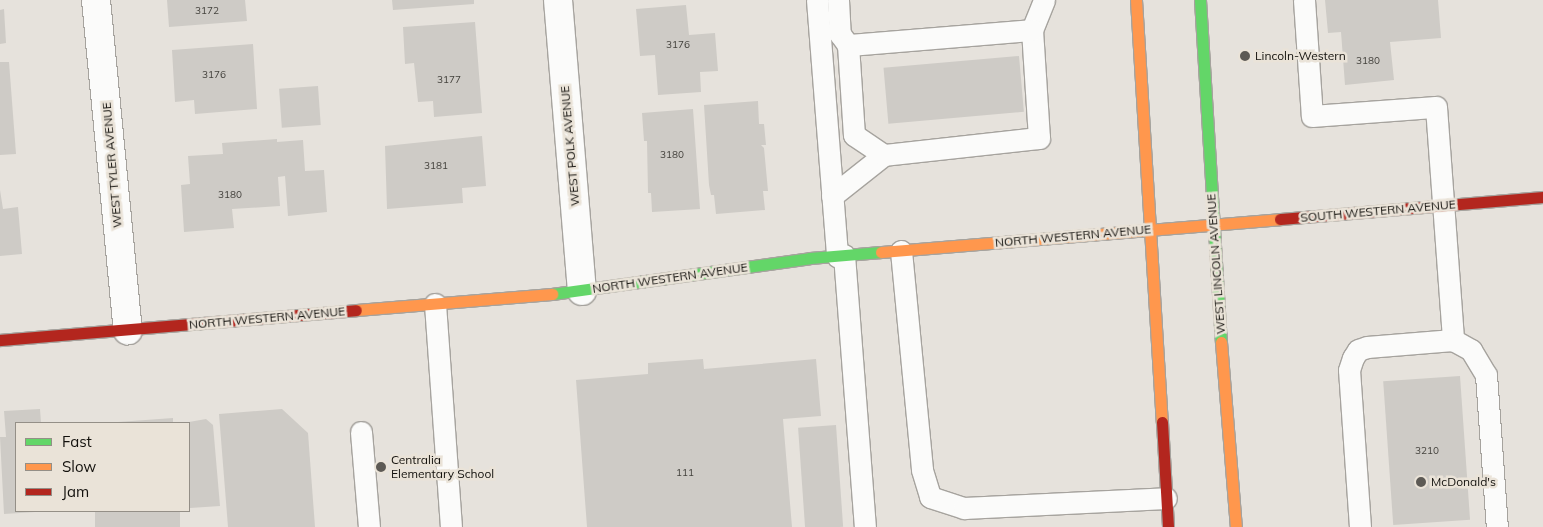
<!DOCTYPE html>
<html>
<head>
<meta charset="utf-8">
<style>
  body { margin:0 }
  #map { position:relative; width:1543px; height:527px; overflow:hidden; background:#e6e2dc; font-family:Mulish,sans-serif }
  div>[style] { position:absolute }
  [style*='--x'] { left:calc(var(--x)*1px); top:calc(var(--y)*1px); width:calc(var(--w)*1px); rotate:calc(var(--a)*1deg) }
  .building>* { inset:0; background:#cecbc6; transform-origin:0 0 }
  .roads { filter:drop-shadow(1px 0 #a6a39e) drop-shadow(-1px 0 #a6a39e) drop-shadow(0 1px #a6a39e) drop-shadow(0 -1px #a6a39e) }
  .lane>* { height:21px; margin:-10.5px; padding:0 10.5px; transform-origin:10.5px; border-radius:10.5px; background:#fbfbfa }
  .street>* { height:28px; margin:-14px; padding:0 14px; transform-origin:14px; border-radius:14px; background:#fbfbfa }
  .fast>* { height:11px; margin:-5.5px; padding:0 5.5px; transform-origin:5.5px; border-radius:5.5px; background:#63d668 }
  .slow>* { height:11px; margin:-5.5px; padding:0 5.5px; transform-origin:5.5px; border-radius:5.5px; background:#ff974d }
  .jam>* { height:11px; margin:-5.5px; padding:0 5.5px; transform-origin:5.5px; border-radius:5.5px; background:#b3261e }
  .dots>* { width:14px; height:14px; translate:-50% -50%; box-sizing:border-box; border:2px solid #eae3d8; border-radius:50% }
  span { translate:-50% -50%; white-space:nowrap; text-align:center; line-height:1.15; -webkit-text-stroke:5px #eae3d8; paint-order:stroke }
  .number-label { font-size:10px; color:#44423d }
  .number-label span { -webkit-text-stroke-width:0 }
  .poi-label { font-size:12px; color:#13110d }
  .left { translate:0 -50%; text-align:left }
  .street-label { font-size:12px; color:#13110d }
  .legend { position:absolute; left:15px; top:422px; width:175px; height:90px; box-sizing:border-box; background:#eae3d8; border:1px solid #948f87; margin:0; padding:6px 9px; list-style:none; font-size:15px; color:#13110d }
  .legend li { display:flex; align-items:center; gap:10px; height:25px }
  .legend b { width:25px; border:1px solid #948f87 }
</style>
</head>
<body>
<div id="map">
  <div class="building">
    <div style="clip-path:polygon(167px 0,245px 0,247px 21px,169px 27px)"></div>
    <div style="clip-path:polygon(392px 0,474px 0,474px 4px,393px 10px)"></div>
    <div style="clip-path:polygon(1325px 0,1438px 0,1441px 38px,1390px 42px,1394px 80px,1345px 85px,1341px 32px,1328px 33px)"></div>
    <div style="clip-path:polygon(686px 5px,689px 35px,715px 33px,718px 71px,700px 72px,701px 92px,658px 95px,655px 55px,640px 56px,636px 9px)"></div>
    <div style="clip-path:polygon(4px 9px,6px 43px,0 44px,0 10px)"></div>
    <div style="clip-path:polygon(475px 22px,482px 113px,434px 117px,433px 101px,418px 102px,414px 63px,405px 64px,403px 27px)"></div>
    <div style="clip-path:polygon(253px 44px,257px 109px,195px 114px,194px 100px,175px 102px,172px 50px)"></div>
    <div style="left:1019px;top:56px;width:56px;height:136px;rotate:85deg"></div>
    <div style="clip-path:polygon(0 62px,9px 62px,16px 154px,0 155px)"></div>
    <div style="left:318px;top:86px;width:39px;height:39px;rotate:86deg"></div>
    <div style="clip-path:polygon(758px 101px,759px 124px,764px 124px,766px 145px,761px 145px,764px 148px,768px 191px,763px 191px,765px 210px,716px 214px,714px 195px,711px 195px,709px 185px,704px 105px)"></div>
    <div style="clip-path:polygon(693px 109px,700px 209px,652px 212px,651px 193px,648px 193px,647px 141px,644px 141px,642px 113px)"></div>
    <div style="clip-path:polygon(482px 136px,486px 186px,462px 188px,463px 203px,387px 209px,385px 146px)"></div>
    <div style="clip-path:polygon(277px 139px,277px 142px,303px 140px,305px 171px,324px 170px,327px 212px,288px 216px,285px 176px,278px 177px,280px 206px,232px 209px,234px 228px,184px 232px,181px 185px,190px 184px,188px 156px,223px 154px,222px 143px)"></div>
    <div style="clip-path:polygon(0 190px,3px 209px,18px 207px,22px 254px,0 256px)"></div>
    <div style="clip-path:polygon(703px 359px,704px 369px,816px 359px,821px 416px,783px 419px,792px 527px,587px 527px,576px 380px,648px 374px,648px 363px)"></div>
    <div style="left:1460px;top:376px;width:144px;height:77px;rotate:86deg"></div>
    <div style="clip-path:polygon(40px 409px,41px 423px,16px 423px,16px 511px,35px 512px,4px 514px,0 437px,6px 437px,4px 411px)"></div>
    <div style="clip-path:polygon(282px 409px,308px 433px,315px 527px,228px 527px,219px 414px)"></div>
    <div style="clip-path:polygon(173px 418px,173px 423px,118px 423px,118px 422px)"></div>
    <div style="clip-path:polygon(206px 419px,213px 425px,220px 506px,190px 508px,189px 422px)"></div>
    <div style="left:836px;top:425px;width:102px;height:38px;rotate:86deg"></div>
    <div style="left:95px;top:511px;width:85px;height:16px"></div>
  </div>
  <div class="roads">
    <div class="lane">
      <div style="--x:817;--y:0;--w:257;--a:85.5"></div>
      <div style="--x:838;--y:0;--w:34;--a:87"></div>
      <div style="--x:840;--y:34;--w:14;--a:54"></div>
      <div style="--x:1304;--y:0;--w:116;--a:86.1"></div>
      <div style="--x:1312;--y:116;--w:124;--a:-4.2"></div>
      <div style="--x:1436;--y:107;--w:234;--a:85.8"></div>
      <div style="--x:1032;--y:30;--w:32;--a:-68"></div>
      <div style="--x:832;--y:196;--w:66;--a:-38.3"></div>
      <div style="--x:884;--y:155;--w:156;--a:-6.3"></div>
      <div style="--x:1039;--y:138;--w:108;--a:-93.7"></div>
      <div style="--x:1032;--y:30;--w:185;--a:175.3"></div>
      <div style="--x:848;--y:45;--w:90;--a:86.2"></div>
      <div style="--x:854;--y:135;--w:36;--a:34"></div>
      <div style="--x:901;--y:251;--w:220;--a:84.5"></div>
      <div style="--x:922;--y:470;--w:28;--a:73"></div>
      <div style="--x:930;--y:497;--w:36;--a:18"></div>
      <div style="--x:964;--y:508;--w:202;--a:-2.8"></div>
      <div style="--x:844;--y:255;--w:273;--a:85.6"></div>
      <div style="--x:435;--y:304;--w:224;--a:85.9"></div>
      <div style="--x:361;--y:432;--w:95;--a:85.2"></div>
      <div style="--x:1360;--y:527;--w:157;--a:-94"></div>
      <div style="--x:1349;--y:370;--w:13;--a:-72"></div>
      <div style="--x:1353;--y:358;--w:9;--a:-58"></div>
      <div style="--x:1358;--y:350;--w:9;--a:-18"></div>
      <div style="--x:1367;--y:347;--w:86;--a:-4.7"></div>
      <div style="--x:1453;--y:340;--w:21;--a:29"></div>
      <div style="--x:1471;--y:350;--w:29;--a:59"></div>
      <div style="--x:1486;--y:375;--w:152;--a:85.9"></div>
    </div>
    <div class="street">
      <div style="--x:96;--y:0;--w:332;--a:84.5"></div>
      <div style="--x:558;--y:0;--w:292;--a:85.3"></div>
    </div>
    <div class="fast">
      <div style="--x:1200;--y:0;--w:343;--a:86.5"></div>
      <div style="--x:552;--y:294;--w:260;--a:-7.9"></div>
      <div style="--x:810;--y:258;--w:71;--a:-4.8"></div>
    </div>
    <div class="slow">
      <div style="--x:1136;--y:0;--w:423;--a:86.5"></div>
      <div style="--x:881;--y:252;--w:400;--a:-4.7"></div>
      <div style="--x:356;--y:310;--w:197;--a:-4.7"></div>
      <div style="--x:1221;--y:342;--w:186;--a:85.4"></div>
    </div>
    <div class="jam">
      <div style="--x:1280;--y:219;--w:264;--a:-4.8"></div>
      <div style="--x:0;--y:340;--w:357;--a:-4.8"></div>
      <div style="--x:1162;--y:422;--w:105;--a:86.7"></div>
    </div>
  </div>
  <div class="dots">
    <div style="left:1245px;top:56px;background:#5d5a55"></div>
    <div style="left:381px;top:467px;background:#5d5a55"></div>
    <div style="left:1421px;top:482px;background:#5d5a55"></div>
  </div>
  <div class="number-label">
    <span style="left:207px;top:11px">3172</span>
    <span style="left:678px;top:45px">3176</span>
    <span style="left:1368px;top:61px">3180</span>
    <span style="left:214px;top:75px">3176</span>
    <span style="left:449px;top:80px">3177</span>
    <span style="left:672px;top:155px">3180</span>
    <span style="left:436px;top:166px">3181</span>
    <span style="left:230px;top:195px">3180</span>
    <span style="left:1427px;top:451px">3210</span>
    <span style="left:685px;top:473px">111</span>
  </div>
  <div class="poi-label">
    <span class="left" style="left:1255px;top:56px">Lincoln-Western</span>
    <span class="left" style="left:391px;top:467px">Centralia<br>Elementary School</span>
    <span class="left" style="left:1431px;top:482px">McDonald's</span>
  </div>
  <div class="street-label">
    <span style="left:570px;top:146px;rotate:-95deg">WEST POLK AVENUE</span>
    <span style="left:112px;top:165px;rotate:-95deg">WEST TYLER AVENUE</span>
    <span style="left:1378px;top:211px;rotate:-5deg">SOUTH WESTERN AVENUE</span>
    <span style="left:1073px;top:236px;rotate:-5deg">NORTH WESTERN AVENUE</span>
    <span style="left:1216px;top:264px;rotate:-94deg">WEST LINCOLN AVENUE</span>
    <span style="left:670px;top:278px;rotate:-8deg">NORTH WESTERN AVENUE</span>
    <span style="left:267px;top:318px;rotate:-5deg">NORTH WESTERN AVENUE</span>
  </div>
  <ul class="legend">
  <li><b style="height:6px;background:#63d668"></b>Fast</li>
  <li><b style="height:6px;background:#ff974d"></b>Slow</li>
  <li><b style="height:6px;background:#b3261e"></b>Jam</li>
  </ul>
</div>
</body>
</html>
